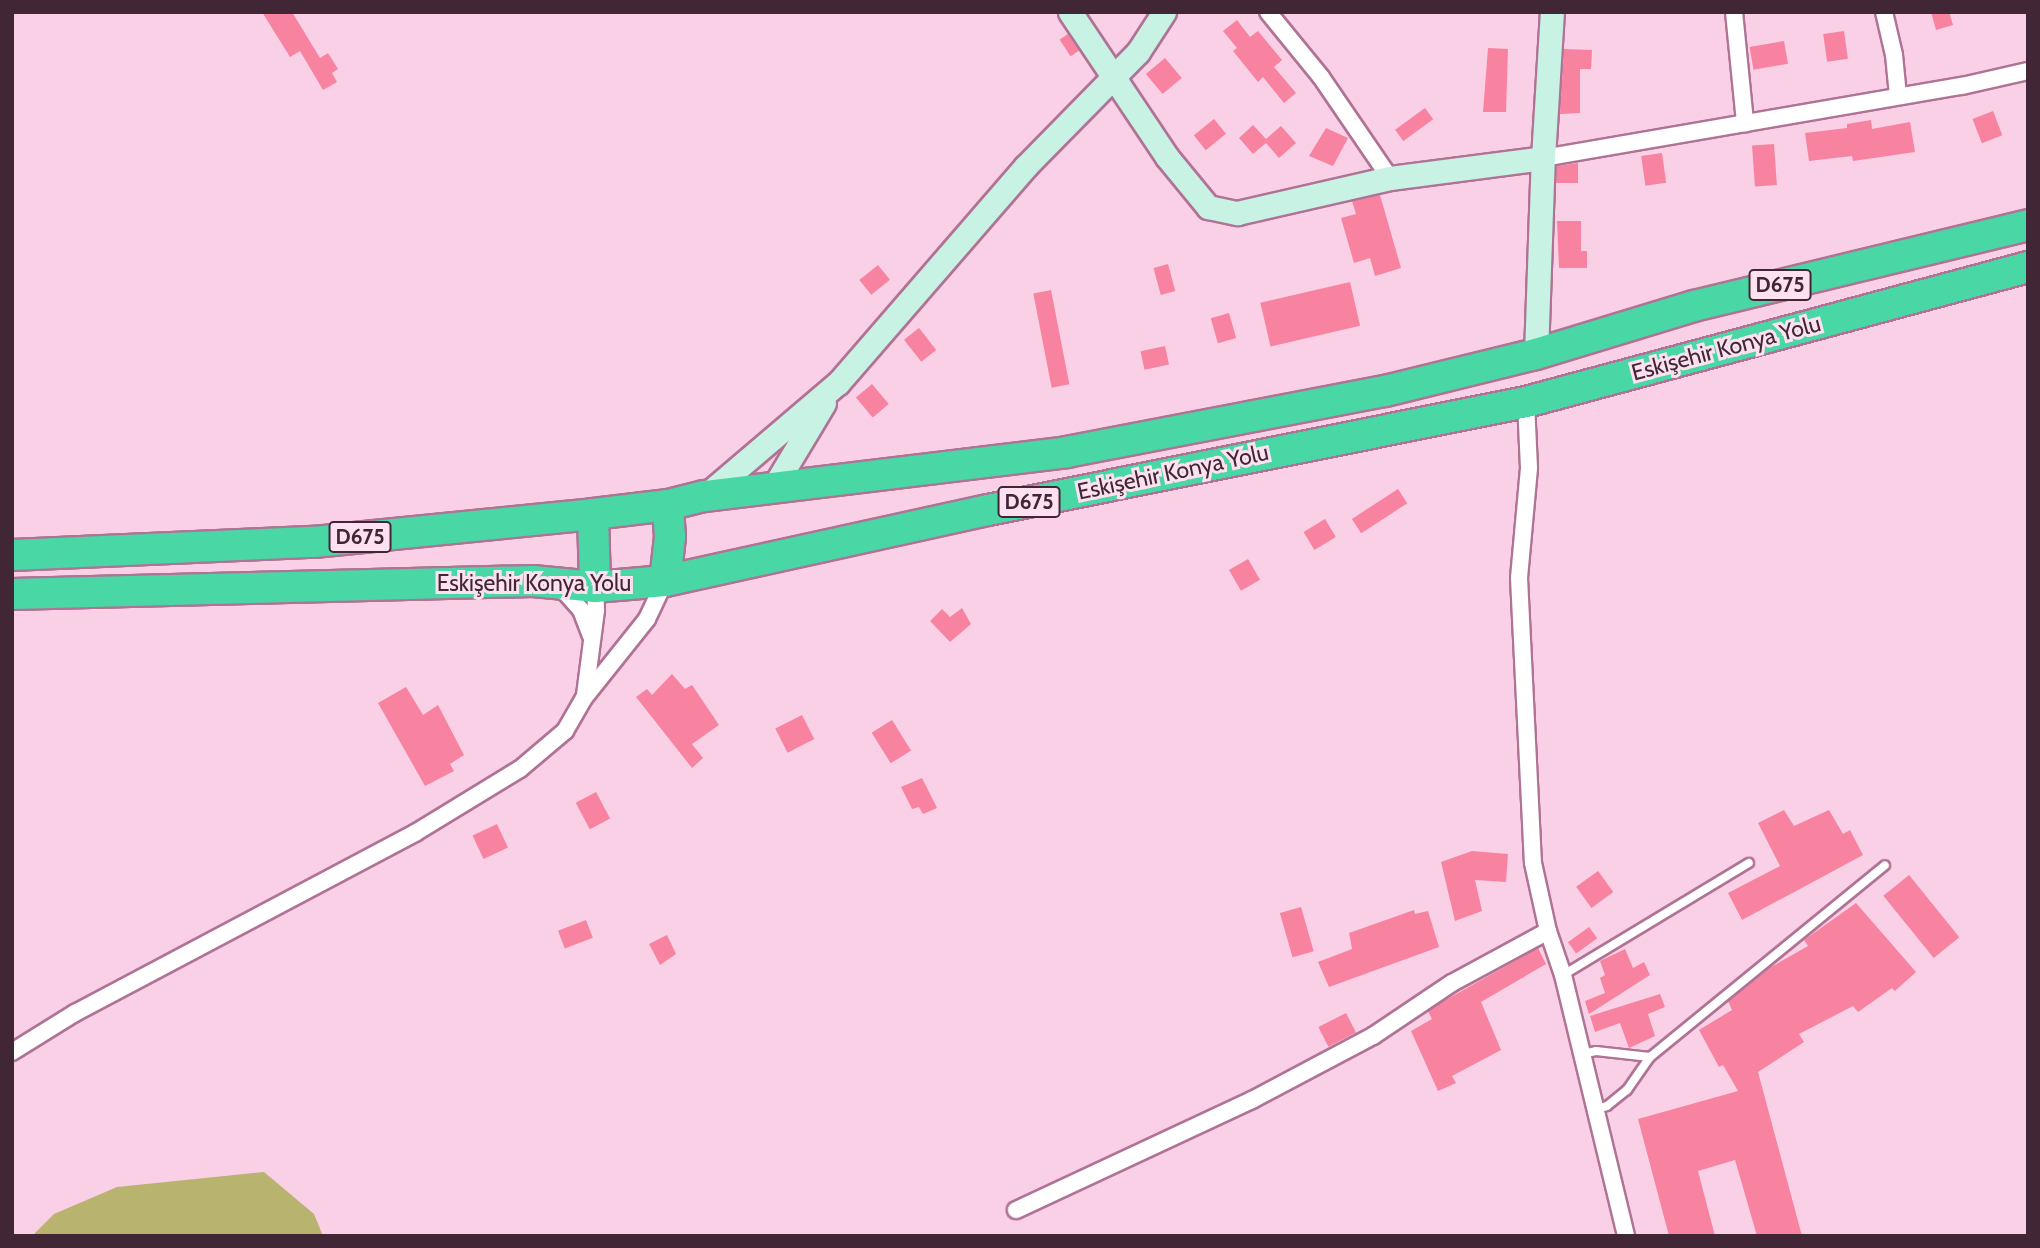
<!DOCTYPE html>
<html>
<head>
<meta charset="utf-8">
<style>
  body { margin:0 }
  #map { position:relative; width:2040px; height:1248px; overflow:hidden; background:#f9d0e5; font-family:Cabin,sans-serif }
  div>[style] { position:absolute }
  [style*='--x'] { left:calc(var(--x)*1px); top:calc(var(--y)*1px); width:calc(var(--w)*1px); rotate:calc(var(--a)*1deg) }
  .green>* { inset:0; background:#b8b470 }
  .building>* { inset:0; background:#f883a0; transform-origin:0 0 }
  .roads { filter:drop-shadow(2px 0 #b07395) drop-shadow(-2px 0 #b07395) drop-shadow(0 2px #b07395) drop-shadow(0 -2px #b07395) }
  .lane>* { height:8px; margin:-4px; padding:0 4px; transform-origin:4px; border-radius:4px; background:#fff }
  .street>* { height:16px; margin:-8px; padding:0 8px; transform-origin:8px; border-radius:8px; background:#fff }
  .secondary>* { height:23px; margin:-11.5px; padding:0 11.5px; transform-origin:11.5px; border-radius:11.5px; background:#c8f3e4 }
  .highway>* { height:30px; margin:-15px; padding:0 15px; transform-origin:15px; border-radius:15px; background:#48d7a5 }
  span { translate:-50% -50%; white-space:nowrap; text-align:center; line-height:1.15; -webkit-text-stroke:6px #fde1f0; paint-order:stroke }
  .shield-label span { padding:2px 5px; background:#fde1f0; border:2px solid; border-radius:5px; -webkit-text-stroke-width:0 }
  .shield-label { font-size:21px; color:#412735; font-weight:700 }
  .street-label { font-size:23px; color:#412735 }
  .frame { position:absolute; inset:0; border:14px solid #412735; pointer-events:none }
</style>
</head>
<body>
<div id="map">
  <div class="green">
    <div style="clip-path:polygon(264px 1172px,314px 1214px,323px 1236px,32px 1236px,54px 1214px,117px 1187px)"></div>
  </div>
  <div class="building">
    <div style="clip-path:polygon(262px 12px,292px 12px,320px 58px,328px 53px,338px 69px,332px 73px,337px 82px,323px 90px,300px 51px,290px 57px)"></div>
    <div style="clip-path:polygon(1931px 12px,1949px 12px,1953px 25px,1936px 30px)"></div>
    <div style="clip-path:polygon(1237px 20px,1250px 37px,1258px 31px,1282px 60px,1274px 67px,1296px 93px,1284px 103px,1263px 77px,1258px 82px,1233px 51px,1237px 48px,1223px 31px)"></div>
    <div style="left:1844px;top:31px;width:28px;height:21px;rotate:82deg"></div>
    <div style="left:1068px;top:34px;width:20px;height:10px;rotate:57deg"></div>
    <div style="left:1784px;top:41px;width:23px;height:35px;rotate:80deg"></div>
    <div style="clip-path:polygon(1488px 48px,1508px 49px,1506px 112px,1483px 112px)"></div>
    <div style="clip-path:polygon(1564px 49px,1592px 50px,1591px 69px,1580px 69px,1580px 113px,1560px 114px)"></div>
    <div style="left:1165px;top:58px;width:26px;height:25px;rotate:50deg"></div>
    <div style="left:1425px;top:108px;width:14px;height:37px;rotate:54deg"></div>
    <div style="left:1993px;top:111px;width:26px;height:22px;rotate:69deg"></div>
    <div style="left:1214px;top:119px;width:19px;height:26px;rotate:51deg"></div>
    <div style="clip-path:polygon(1871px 120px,1872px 129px,1910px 122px,1915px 152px,1853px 161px,1852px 156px,1809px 161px,1805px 133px,1847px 128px,1847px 124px)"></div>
    <div style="clip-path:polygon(1253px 125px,1266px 139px,1281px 126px,1296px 143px,1279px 158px,1266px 143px,1253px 154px,1239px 138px)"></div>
    <div style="clip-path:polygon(1326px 128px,1348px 138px,1333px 166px,1309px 156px)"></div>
    <div style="left:1774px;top:144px;width:41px;height:22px;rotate:86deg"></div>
    <div style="left:1662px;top:153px;width:30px;height:21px;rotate:82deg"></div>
    <div style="clip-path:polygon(1578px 163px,1578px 183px,1556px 183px,1557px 166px)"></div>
    <div style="clip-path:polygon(1380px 195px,1401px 268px,1375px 276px,1370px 258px,1354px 263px,1341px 218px,1356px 214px,1352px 201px)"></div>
    <div style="clip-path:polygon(1557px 221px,1581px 221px,1581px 251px,1587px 251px,1587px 268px,1559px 268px)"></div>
    <div style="left:1168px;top:264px;width:28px;height:15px;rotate:75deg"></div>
    <div style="left:878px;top:265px;width:19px;height:24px;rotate:51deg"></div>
    <div style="left:1350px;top:282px;width:45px;height:92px;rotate:77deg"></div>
    <div style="left:1051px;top:290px;width:96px;height:18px;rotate:79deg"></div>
    <div style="left:1229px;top:313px;width:26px;height:19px;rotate:74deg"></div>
    <div style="left:919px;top:328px;width:28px;height:19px;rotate:52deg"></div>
    <div style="left:1165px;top:346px;width:19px;height:25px;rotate:78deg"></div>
    <div style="left:872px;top:384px;width:26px;height:21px;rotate:50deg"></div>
    <div style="left:1398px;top:489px;width:17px;height:55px;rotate:57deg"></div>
    <div style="left:1325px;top:519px;width:21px;height:25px;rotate:59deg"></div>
    <div style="left:1248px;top:559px;width:24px;height:22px;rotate:60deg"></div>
    <div style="clip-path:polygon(962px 608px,971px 624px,950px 642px,930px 621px,942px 609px,950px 617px)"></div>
    <div style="clip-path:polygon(672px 674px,685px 689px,692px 685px,719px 725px,692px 744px,703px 758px,692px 768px,636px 697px,647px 689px,652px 695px)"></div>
    <div style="clip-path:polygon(406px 687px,423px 715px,438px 705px,464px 755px,450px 764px,454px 771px,425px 786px,378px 703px)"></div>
    <div style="left:802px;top:715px;width:27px;height:30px;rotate:63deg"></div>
    <div style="left:892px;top:720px;width:36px;height:24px;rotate:58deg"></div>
    <div style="clip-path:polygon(922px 778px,937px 808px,923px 814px,919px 807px,912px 809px,901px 787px)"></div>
    <div style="left:596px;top:792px;width:30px;height:23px;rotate:62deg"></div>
    <div style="clip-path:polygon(1784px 810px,1794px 826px,1829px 810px,1843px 834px,1850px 830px,1863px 855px,1742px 920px,1728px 893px,1780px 866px,1758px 823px)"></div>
    <div style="left:497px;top:824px;width:26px;height:27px;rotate:65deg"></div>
    <div style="clip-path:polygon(1472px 851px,1508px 854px,1506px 882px,1475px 880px,1482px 911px,1455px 921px,1441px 862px)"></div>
    <div style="left:1598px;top:871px;width:26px;height:27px;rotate:54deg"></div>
    <div style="left:1909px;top:875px;width:80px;height:33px;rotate:51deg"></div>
    <div style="clip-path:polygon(1856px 903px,1916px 972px,1895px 991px,1892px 988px,1858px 1012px,1853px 1006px,1799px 1034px,1804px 1042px,1758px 1072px,1802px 1236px,1757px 1236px,1735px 1160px,1698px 1171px,1715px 1236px,1669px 1236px,1638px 1119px,1738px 1091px,1723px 1065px,1719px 1067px,1699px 1030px,1732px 1010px,1728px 1001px,1771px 967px,1808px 946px,1804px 940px)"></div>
    <div style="left:1301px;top:907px;width:46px;height:22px;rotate:74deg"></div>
    <div style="clip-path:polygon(1414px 910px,1415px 914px,1428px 911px,1439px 947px,1329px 987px,1318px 962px,1352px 949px,1349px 933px)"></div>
    <div style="left:586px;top:920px;width:19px;height:30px;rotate:69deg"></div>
    <div style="left:1589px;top:927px;width:14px;height:26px;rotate:54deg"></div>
    <div style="clip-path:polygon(667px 935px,676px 954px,660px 965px,649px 944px)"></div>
    <div style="clip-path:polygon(1538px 948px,1546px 964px,1481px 1002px,1501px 1050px,1452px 1076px,1456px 1083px,1438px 1091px,1411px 1031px,1432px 1019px,1428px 1011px,1442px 1002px)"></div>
    <div style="clip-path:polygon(1625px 949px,1633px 968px,1644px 962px,1650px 975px,1589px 1014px,1585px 1001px,1605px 993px,1600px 978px,1605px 975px,1600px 961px)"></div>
    <div style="clip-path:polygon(1660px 994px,1665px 1007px,1648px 1014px,1655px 1036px,1629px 1048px,1620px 1023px,1595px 1032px,1590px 1016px)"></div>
    <div style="left:1346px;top:1013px;width:22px;height:31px;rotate:63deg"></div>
  </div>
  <div class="roads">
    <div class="lane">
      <div style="--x:1563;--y:975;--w:217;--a:-31.1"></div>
      <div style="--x:1582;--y:1054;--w:14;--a:-12"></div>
      <div style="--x:1596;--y:1051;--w:54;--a:6.3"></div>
      <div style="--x:1650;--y:1057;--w:303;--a:-39.2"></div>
      <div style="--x:1596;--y:1109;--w:11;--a:-15"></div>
      <div style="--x:1607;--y:1106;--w:26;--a:-39"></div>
      <div style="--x:1627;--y:1090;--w:40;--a:-55.1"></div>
    </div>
    <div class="street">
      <div style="--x:1268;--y:12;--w:84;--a:50.8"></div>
      <div style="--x:1321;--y:77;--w:122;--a:55.7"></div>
      <div style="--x:1734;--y:12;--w:112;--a:84.3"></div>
      <div style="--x:1884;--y:12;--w:44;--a:76.9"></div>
      <div style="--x:1894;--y:55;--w:41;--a:84.4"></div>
      <div style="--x:1543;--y:158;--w:425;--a:-9.8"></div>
      <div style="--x:1962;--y:86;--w:68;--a:-12.8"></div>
      <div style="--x:1526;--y:402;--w:66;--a:87.4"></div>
      <div style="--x:1529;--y:468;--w:110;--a:95.2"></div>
      <div style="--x:1519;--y:578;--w:285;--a:87.2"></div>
      <div style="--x:1533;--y:863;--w:70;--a:77.6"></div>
      <div style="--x:1548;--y:931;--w:46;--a:71.2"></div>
      <div style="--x:1563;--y:975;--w:268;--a:76.4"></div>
      <div style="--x:556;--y:589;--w:9;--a:18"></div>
      <div style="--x:565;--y:592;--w:24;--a:48"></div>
      <div style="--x:581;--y:610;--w:28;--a:69"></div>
      <div style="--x:585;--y:695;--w:86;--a:-82.6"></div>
      <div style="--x:596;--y:610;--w:23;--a:-92"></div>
      <div style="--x:12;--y:1052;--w:74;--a:-31.8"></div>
      <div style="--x:75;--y:1013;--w:385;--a:-27.9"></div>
      <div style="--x:415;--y:833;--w:123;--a:-31.4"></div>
      <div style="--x:520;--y:769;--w:59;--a:-40.2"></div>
      <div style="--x:565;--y:731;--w:38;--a:-60"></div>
      <div style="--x:584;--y:698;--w:101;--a:-51.4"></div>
      <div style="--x:647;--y:619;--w:42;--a:-64.7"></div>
      <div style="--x:1016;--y:1210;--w:260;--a:-25"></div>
      <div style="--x:1252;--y:1100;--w:137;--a:-27.9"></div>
      <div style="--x:1373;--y:1036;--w:95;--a:-33.9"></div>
      <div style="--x:1452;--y:983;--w:109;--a:-28.4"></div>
    </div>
    <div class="secondary">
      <div style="--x:1070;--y:12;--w:174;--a:56.2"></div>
      <div style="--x:1167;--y:157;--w:65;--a:50.6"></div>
      <div style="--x:1208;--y:207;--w:30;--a:12"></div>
      <div style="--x:1237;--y:213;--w:157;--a:-12.9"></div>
      <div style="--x:1390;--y:178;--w:154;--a:-7.4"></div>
      <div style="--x:1536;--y:354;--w:196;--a:-88"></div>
      <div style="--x:1543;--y:158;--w:146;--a:-86.5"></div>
      <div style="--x:773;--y:488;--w:99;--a:-59"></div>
      <div style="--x:705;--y:496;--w:175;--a:-40.4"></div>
      <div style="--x:838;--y:383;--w:286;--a:-49.1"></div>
      <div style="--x:1025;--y:167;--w:161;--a:-45.5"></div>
      <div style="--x:1138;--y:52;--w:48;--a:-57"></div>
    </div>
    <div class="highway">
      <div style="--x:593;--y:514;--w:73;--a:88.4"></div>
      <div style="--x:12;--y:555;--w:302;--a:-2.5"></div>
      <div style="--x:314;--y:542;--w:280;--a:-5.7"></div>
      <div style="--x:593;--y:514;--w:76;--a:-6.8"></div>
      <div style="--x:668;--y:505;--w:38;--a:-14"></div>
      <div style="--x:705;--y:496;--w:365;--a:-6.9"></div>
      <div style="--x:1067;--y:452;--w:324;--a:-10.9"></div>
      <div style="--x:1385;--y:391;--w:155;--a:-13.8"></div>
      <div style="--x:1536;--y:354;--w:165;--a:-16.9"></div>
      <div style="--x:1694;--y:306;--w:344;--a:-13.6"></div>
      <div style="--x:665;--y:581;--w:44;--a:-83.5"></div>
      <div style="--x:670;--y:537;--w:32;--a:-94"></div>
      <div style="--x:12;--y:594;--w:521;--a:-1.43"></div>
      <div style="--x:533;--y:581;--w:62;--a:5.5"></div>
      <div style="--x:595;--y:587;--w:70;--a:-4.9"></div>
      <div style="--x:665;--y:581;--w:331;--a:-12.4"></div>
      <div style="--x:988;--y:510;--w:549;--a:-11.35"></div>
      <div style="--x:1526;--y:402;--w:520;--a:-15.05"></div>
    </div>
  </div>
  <div class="shield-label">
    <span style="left:1780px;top:285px">D675</span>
    <span style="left:1029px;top:502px">D675</span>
    <span style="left:360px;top:537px">D675</span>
  </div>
  <div class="street-label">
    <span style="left:1726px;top:348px;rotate:-15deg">Eskişehir Konya Yolu</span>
    <span style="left:1173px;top:472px;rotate:-12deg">Eskişehir Konya Yolu</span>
    <span style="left:534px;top:583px">Eskişehir Konya Yolu</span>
  </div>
  <div class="frame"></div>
</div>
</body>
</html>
